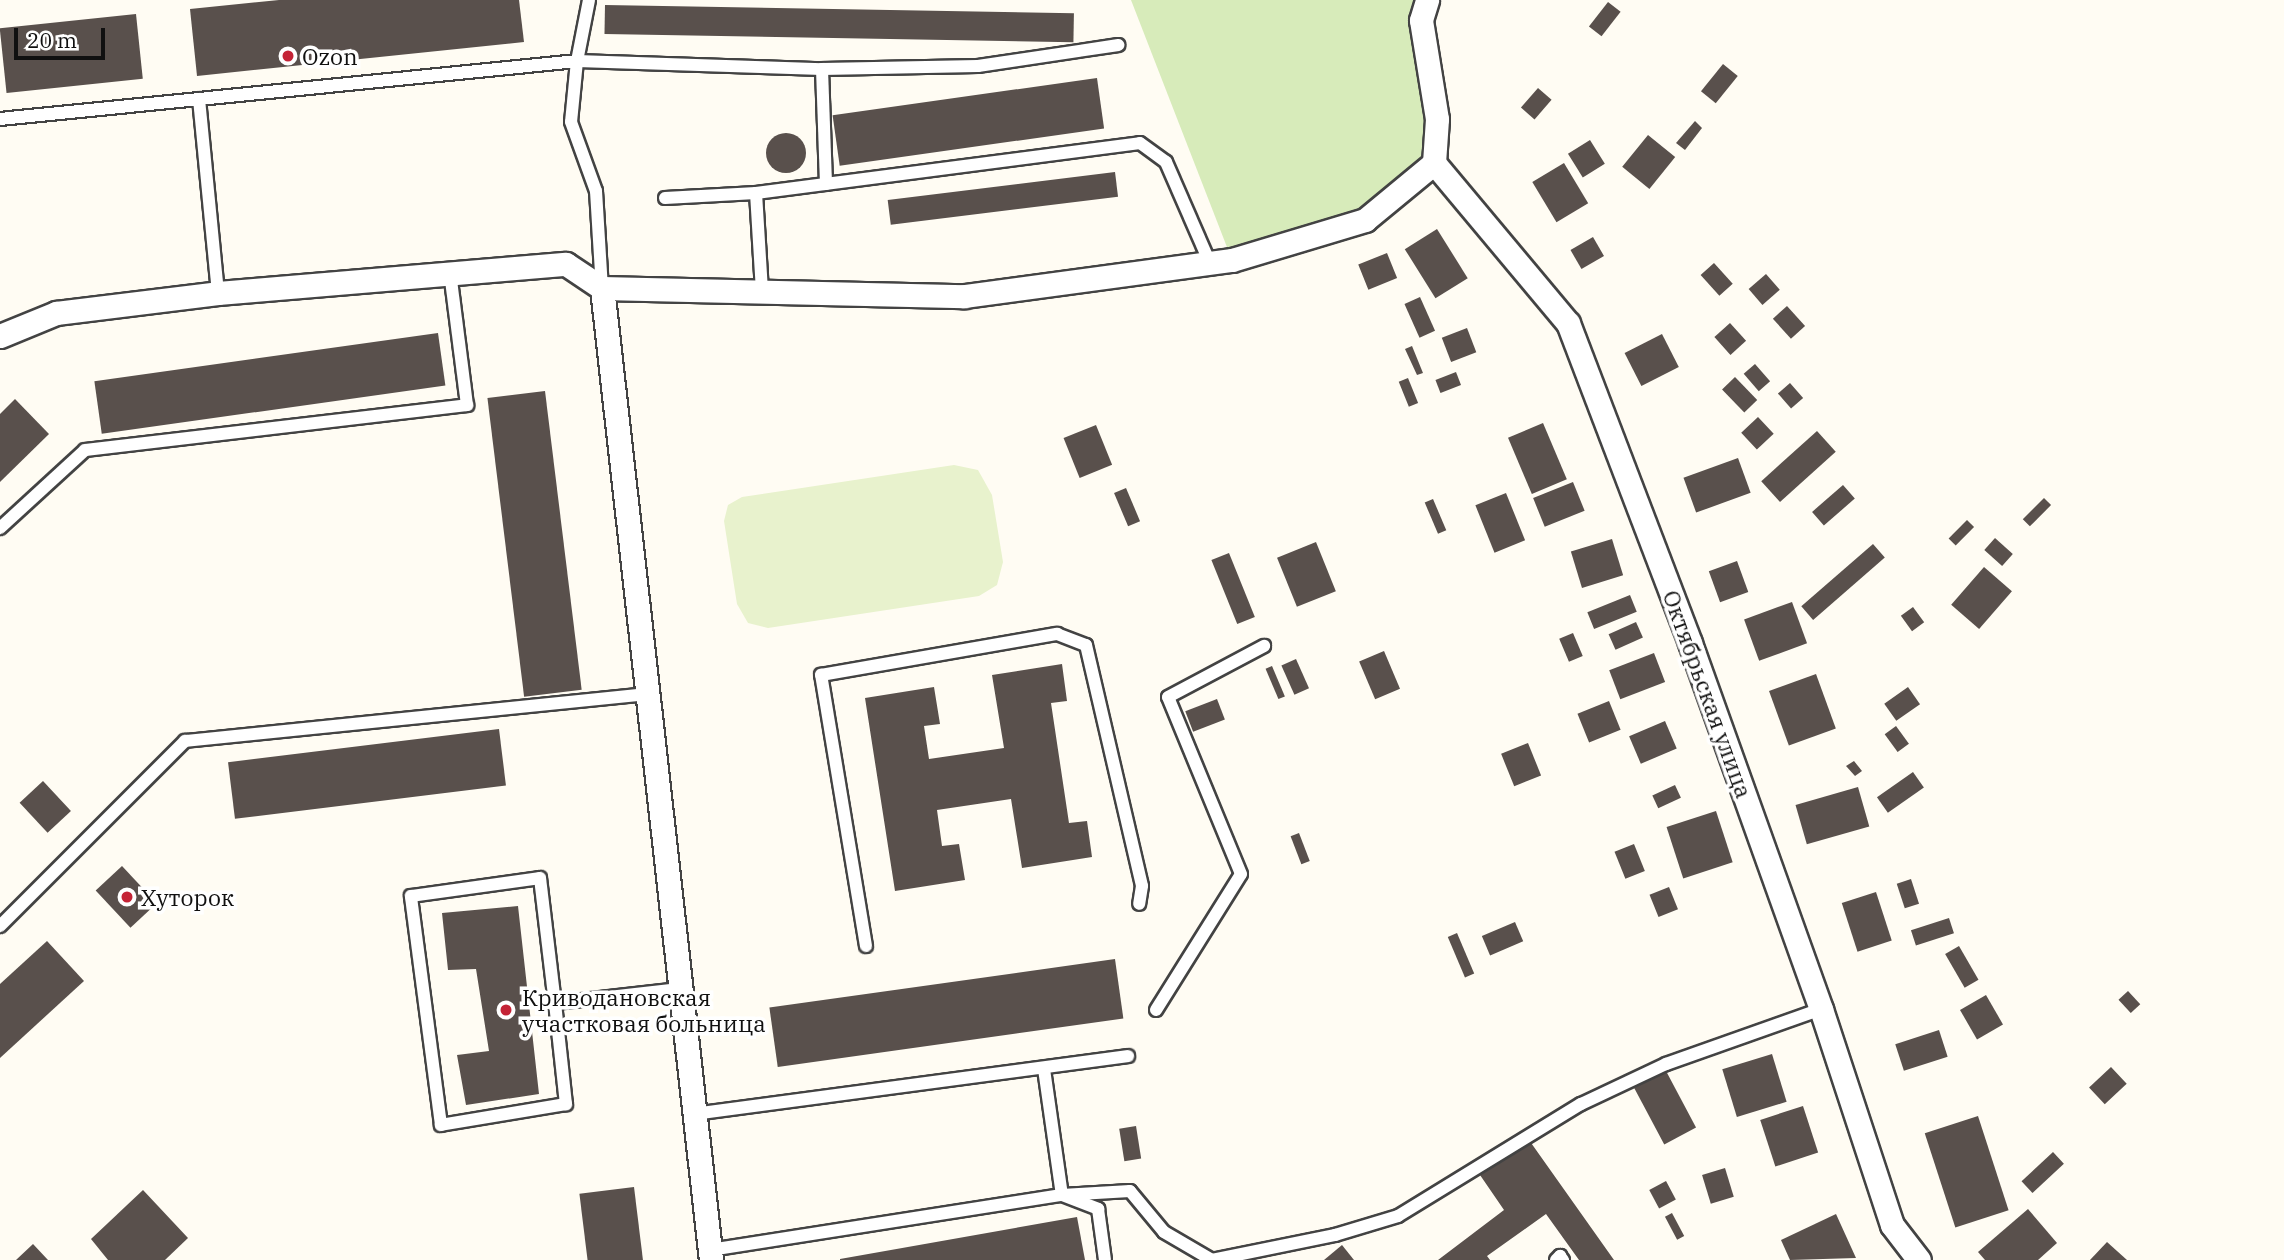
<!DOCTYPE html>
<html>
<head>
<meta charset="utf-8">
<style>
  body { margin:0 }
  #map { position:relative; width:2284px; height:1260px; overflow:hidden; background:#fffcf3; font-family:"IBM Plex Serif",serif }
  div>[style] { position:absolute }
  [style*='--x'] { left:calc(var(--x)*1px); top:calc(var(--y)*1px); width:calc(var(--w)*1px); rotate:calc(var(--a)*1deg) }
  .green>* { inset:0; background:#d7ebba }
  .pitch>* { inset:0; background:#e8f2cd }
  .building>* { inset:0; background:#59504c; transform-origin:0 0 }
  .round { border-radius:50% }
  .roads { filter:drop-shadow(2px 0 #434343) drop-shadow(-2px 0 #434343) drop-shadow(0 2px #434343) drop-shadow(0 -2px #434343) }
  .lane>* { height:12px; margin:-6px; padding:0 6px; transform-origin:6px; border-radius:6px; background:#fff }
  .street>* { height:23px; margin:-11.5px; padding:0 11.5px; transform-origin:11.5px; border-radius:11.5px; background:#fff }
  .dots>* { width:19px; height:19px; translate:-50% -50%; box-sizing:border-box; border:4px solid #fff; border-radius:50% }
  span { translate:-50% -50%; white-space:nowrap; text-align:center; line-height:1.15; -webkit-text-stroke:7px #fff; paint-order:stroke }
  .poi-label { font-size:23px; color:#101010 }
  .left { translate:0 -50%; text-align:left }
  .street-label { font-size:23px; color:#101010 }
  .scale { position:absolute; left:14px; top:28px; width:91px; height:32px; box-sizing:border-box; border:4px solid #101010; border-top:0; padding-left:9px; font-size:21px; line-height:24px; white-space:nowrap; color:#101010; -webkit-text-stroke:5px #fff; paint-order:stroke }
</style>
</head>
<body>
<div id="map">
  <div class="green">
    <div style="clip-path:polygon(1131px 0,1427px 0,1434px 163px,1365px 220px,1232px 260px)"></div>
  </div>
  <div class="pitch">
    <div style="clip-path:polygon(954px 465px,978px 470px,992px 495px,1003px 562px,997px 585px,979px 596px,768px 628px,748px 623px,737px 604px,724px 521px,728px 505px,742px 497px)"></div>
  </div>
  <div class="building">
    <div style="clip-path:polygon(279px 0,519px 0,524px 42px,197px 76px,190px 9px)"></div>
    <div style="left:1608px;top:2px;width:16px;height:31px;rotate:38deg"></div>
    <div style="left:605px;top:5px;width:469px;height:29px;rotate:1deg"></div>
    <div style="left:136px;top:14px;width:65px;height:137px;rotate:84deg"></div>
    <div style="left:1723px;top:64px;width:19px;height:35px;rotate:39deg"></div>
    <div style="left:1097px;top:78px;width:51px;height:267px;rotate:82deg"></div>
    <div style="left:1538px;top:88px;width:18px;height:26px;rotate:41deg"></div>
    <div style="clip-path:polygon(1695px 121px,1702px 128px,1685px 150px,1676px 143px)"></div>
    <div class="round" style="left:766px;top:133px;width:40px;height:40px"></div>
    <div style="left:1648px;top:135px;width:35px;height:41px;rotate:39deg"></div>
    <div style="left:1590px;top:140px;width:28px;height:26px;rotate:58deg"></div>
    <div style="left:1564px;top:163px;width:47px;height:37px;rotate:59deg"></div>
    <div style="left:1115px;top:172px;width:25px;height:229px;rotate:83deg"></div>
    <div style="left:1437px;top:229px;width:58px;height:38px;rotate:58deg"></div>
    <div style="left:1593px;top:237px;width:22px;height:26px;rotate:60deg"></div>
    <div style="left:1387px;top:253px;width:27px;height:31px;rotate:68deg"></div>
    <div style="left:1714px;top:263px;width:28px;height:18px;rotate:48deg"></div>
    <div style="left:1766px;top:274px;width:21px;height:23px;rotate:49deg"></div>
    <div style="left:1420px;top:297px;width:37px;height:17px;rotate:66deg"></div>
    <div style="left:1787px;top:306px;width:27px;height:19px;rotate:48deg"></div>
    <div style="left:1730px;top:323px;width:24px;height:21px;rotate:48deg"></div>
    <div style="left:1467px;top:328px;width:26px;height:27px;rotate:69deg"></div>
    <div style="left:438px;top:333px;width:53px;height:347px;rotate:82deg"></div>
    <div style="left:1662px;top:334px;width:37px;height:42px;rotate:63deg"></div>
    <div style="clip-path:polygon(1412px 346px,1423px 373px,1417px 375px,1405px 349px)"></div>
    <div style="left:1755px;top:364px;width:23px;height:15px;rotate:49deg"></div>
    <div style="left:1456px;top:372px;width:14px;height:22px;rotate:69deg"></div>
    <div style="left:1735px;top:377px;width:32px;height:18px;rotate:46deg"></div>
    <div style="left:1408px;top:378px;width:27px;height:10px;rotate:68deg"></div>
    <div style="left:1790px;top:383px;width:20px;height:16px;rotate:49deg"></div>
    <div style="left:545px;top:391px;width:301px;height:58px;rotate:83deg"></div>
    <div style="clip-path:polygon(15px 399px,49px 434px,0 482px,0 414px)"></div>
    <div style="left:1758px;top:417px;width:23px;height:23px;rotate:47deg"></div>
    <div style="left:1543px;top:423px;width:61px;height:38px;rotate:67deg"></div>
    <div style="left:1096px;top:425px;width:43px;height:35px;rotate:68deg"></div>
    <div style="left:1817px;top:431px;width:28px;height:75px;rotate:48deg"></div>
    <div style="left:1738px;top:458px;width:37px;height:58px;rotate:70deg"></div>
    <div style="left:1573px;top:482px;width:31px;height:43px;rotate:68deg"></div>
    <div style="left:1843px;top:485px;width:18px;height:41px;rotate:49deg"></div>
    <div style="left:1126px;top:488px;width:36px;height:13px;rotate:67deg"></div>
    <div style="left:1506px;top:493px;width:51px;height:33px;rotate:68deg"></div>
    <div style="left:2044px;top:498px;width:10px;height:30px;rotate:45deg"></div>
    <div style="left:1433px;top:499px;width:34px;height:9px;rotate:67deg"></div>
    <div style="left:1967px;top:520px;width:10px;height:26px;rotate:45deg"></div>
    <div style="left:1995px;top:538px;width:24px;height:16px;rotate:42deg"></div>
    <div style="left:1612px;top:539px;width:38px;height:43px;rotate:73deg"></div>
    <div style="left:1316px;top:542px;width:53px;height:42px;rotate:68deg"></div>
    <div style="left:1873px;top:544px;width:18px;height:95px;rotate:49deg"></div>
    <div style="left:1229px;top:553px;width:69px;height:19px;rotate:68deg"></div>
    <div style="left:1737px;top:561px;width:33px;height:30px;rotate:70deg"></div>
    <div style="left:1984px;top:567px;width:37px;height:50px;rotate:41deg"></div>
    <div style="left:1630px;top:595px;width:18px;height:46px;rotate:68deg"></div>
    <div style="left:1792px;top:602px;width:44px;height:51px;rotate:70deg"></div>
    <div style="left:1913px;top:607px;width:19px;height:15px;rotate:54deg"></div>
    <div style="left:1636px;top:622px;width:17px;height:30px;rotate:66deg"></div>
    <div style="left:1573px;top:633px;width:25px;height:15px;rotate:67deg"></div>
    <div style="left:1384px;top:651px;width:41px;height:27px;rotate:67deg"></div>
    <div style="left:1654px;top:653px;width:31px;height:48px;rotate:69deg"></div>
    <div style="left:1296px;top:659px;width:32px;height:16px;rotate:66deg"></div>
    <div style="clip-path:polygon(1062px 664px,1067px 701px,1051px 703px,1069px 823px,1087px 821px,1092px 857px,1022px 868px,1011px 799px,937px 810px,942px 846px,959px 844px,965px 880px,895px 891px,865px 698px,934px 687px,940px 724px,924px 726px,929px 759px,1004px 748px,992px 675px)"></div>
    <div style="left:1272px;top:666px;width:33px;height:7px;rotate:67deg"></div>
    <div style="left:1816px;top:674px;width:58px;height:50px;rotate:70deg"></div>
    <div style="left:1908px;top:687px;width:21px;height:29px;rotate:55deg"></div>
    <div style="left:1217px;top:699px;width:22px;height:34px;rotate:69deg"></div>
    <div style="left:1609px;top:701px;width:31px;height:34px;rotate:68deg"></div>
    <div style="left:1665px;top:721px;width:30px;height:39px;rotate:67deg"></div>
    <div style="left:1896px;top:726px;width:22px;height:14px;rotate:54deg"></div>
    <div style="left:499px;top:729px;width:57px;height:273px;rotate:83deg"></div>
    <div style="left:1528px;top:743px;width:35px;height:29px;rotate:68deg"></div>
    <div style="clip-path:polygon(1854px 761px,1862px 771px,1855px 776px,1846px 766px)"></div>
    <div style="left:1913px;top:772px;width:19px;height:44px;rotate:55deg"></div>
    <div style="left:43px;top:781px;width:41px;height:32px;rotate:47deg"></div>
    <div style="left:1675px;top:785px;width:14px;height:25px;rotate:65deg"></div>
    <div style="left:1858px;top:787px;width:41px;height:65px;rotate:74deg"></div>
    <div style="left:1716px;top:811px;width:54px;height:52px;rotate:72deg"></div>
    <div style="left:1299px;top:833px;width:30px;height:9px;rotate:69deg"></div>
    <div style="left:1634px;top:844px;width:29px;height:21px;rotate:68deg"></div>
    <div style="left:122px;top:866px;width:51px;height:36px;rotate:47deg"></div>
    <div style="left:1911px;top:879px;width:26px;height:15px;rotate:72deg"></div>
    <div style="left:1669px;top:887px;width:24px;height:21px;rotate:68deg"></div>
    <div style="left:1876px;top:892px;width:51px;height:36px;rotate:72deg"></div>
    <div style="clip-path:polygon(518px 906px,539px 1094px,466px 1105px,457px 1055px,489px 1051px,476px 969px,448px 970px,442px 913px)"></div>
    <div style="left:1949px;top:918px;width:16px;height:40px;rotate:72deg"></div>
    <div style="left:1515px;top:922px;width:21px;height:36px;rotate:67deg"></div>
    <div style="left:1457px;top:933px;width:44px;height:10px;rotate:67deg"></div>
    <div style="clip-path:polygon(47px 941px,84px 981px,0 1058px,0 984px)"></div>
    <div style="left:1959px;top:946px;width:39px;height:16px;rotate:60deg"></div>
    <div style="left:1115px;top:959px;width:60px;height:349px;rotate:82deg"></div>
    <div style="left:2128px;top:991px;width:18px;height:13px;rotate:47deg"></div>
    <div style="left:1986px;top:995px;width:34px;height:30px;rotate:60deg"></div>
    <div style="left:1939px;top:1030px;width:28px;height:46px;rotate:72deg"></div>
    <div style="left:1772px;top:1054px;width:50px;height:52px;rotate:73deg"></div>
    <div style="left:2111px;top:1067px;width:23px;height:30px;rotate:47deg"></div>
    <div style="left:1666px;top:1071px;width:64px;height:36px;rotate:62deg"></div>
    <div style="left:1803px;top:1106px;width:49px;height:45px;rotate:72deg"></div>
    <div style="left:1978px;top:1116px;width:99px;height:56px;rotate:72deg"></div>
    <div style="left:1136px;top:1126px;width:33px;height:17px;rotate:81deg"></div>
    <div style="clip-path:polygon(1529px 1140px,1614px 1260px,1579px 1260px,1546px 1214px,1487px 1256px,1490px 1260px,1438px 1260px,1504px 1210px,1480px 1175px)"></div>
    <div style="left:2053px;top:1152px;width:16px;height:43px;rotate:47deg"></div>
    <div style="left:1725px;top:1168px;width:30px;height:24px;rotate:73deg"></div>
    <div style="left:1666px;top:1181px;width:21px;height:19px;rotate:62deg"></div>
    <div style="left:634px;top:1187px;width:74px;height:55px;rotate:83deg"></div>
    <div style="clip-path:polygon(143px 1190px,188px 1238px,165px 1260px,108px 1260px,91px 1239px)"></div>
    <div style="clip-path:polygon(2028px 1209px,2057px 1243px,2038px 1260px,1985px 1260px,1978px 1252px)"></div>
    <div style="left:1672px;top:1213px;width:26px;height:8px;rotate:62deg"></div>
    <div style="clip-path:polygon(1836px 1214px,1856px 1258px,1790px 1260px,1781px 1240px)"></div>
    <div style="clip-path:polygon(1077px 1217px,1085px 1260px,840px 1260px,840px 1259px)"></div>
    <div style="clip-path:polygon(2107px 1242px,2127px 1260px,2090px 1260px)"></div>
    <div style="clip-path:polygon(33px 1244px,48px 1260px,16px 1260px)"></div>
    <div style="clip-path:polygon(1342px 1245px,1354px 1260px,1324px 1260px)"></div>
  </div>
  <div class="roads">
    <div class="lane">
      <div style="--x:589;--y:0;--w:62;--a:101.1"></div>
      <div style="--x:577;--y:61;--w:61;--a:95.6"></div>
      <div style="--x:571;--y:122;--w:73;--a:70.1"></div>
      <div style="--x:596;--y:191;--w:97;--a:86.5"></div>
      <div style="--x:822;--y:69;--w:115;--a:88"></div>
      <div style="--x:199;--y:99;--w:195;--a:84.4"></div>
      <div style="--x:0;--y:119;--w:580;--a:-5.74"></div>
      <div style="--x:577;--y:61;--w:245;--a:1.9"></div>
      <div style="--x:822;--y:69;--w:156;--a:-1.1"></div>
      <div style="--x:978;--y:66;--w:142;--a:-8.5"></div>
      <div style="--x:756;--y:193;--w:98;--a:86.5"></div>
      <div style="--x:665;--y:198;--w:91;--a:-3.1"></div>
      <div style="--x:756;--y:193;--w:387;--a:-7.4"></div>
      <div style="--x:1140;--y:143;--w:32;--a:36"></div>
      <div style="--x:1166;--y:162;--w:110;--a:66.5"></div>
      <div style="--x:0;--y:528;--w:115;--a:-42.5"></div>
      <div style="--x:85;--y:450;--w:385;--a:-6.7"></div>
      <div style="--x:467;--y:405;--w:134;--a:-97.3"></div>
      <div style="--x:0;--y:926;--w:262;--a:-45"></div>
      <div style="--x:185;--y:741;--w:464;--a:-5.8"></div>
      <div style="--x:866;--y:946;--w:275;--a:-99.4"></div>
      <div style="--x:821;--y:675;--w:240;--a:-9.9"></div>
      <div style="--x:1057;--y:634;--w:31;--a:21"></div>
      <div style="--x:1086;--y:645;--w:247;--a:76.9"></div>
      <div style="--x:1142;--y:886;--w:18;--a:99"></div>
      <div style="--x:555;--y:1003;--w:102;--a:83.8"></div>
      <div style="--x:566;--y:1104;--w:127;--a:170.5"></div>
      <div style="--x:441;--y:1125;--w:231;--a:-97.5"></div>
      <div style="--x:411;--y:896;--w:130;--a:-7.9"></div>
      <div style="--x:540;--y:878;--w:126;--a:83.2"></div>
      <div style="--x:555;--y:1003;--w:126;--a:-6.4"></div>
      <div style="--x:1156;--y:1010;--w:160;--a:-58"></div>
      <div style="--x:1241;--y:874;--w:191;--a:-112.4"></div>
      <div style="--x:1168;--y:697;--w:109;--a:-28"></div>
      <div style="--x:1044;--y:1069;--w:127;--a:81.9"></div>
      <div style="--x:1062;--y:1195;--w:68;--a:-3.4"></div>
      <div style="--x:1130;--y:1191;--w:53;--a:50.3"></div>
      <div style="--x:1164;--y:1232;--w:56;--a:30.3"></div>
      <div style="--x:1212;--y:1260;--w:126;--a:-11.5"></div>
      <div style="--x:1335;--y:1235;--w:66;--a:-16.8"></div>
      <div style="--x:1398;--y:1216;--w:215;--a:-31.5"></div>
      <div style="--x:1581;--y:1104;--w:94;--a:-25.2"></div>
      <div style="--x:1666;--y:1064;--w:164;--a:-19.5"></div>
      <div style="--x:694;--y:1114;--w:438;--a:-7.6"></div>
      <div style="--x:710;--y:1250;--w:356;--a:-8.9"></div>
      <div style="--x:1062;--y:1195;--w:39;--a:21"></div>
      <div style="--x:1098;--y:1209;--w:51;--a:82.2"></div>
      <div style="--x:1556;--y:1260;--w:6;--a:-45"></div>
      <div style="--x:1560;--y:1256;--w:5;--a:53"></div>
    </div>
    <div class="street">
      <div style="--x:1434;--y:163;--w:209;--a:50.1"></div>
      <div style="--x:1568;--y:323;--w:342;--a:69.1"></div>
      <div style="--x:1690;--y:643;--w:389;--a:70.3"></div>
      <div style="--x:1821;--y:1009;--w:227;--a:71.8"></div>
      <div style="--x:1892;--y:1225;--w:44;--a:52.4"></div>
      <div style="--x:602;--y:288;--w:978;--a:83.6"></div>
      <div style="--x:0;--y:336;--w:61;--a:-22.3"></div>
      <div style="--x:56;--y:313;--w:163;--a:-7"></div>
      <div style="--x:218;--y:293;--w:349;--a:-4.8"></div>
      <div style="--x:566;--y:264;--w:43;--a:33.7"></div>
      <div style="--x:602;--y:288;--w:362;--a:1.3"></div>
      <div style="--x:964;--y:296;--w:270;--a:-7.7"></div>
      <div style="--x:1232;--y:260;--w:139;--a:-16.7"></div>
      <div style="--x:1365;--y:220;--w:89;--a:-39.6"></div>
      <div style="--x:1434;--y:163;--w:44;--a:-86.1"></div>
      <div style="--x:1437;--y:119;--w:100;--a:-99.2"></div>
      <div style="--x:1421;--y:20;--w:21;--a:-73"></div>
    </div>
  </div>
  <div class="dots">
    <div style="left:288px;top:56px;background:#c42336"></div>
    <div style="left:127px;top:897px;background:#c42336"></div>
    <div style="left:506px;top:1010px;background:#c42336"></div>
  </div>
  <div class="poi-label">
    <span class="left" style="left:302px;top:56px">Ozon</span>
    <span class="left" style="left:141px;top:897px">Хуторок</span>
    <span class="left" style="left:522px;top:1010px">Криводановская<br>участковая больница</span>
  </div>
  <div class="street-label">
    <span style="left:1708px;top:694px;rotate:70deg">Октябрьская улица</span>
  </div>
  <div class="scale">20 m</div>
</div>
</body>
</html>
